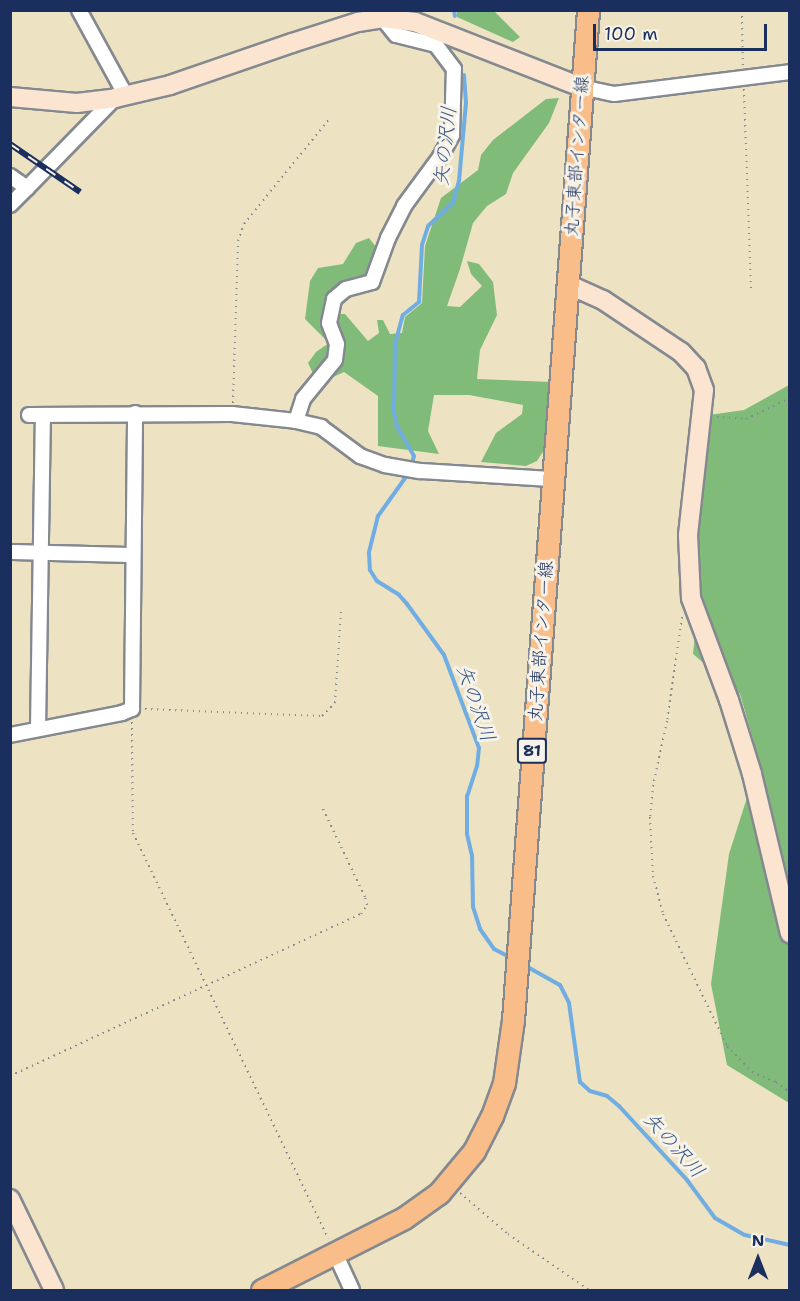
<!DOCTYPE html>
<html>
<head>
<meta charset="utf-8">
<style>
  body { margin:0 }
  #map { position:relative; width:800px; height:1301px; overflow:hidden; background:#ede3c3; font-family:"Shantell Sans","Klee One",sans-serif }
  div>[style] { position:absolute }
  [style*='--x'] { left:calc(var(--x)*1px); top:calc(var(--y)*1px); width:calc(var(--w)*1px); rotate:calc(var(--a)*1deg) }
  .forest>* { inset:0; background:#81bb79 }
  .stream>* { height:4px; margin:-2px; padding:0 2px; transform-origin:2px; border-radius:2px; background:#70ade2 }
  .path>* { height:2px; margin-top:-1px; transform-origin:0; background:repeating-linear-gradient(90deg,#848990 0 1.5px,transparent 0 6px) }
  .roads { filter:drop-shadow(2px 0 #848990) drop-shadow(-2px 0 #848990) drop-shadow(0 2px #848990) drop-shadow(0 -2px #848990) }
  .street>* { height:14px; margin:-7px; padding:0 7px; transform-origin:7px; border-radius:7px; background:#fff }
  .secondary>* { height:18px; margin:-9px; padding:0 9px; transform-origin:9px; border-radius:9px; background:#fce5d0 }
  .primary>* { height:21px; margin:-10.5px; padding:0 10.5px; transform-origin:10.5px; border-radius:10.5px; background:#f8bd89 }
  .rail>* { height:6px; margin-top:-3px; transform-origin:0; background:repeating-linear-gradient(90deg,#f7f3e8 0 11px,#1b2f5e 0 22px); box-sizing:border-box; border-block:2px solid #1b2f5e }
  span { translate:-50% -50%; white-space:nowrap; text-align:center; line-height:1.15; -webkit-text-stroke:6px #f7f3e8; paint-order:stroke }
  .shield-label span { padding:2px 4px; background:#f7f3e8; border:2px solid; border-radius:4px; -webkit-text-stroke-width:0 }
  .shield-label { font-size:16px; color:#1b2f5e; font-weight:700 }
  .street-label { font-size:18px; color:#1b2f5e }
  .water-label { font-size:20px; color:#355586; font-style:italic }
  .frame { position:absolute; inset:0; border:12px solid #1b2f5e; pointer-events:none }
  .north { position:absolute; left:728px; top:1229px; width:60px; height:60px; -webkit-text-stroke:4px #f7f3e8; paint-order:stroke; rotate:0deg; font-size:16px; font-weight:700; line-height:24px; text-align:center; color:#1b2f5e }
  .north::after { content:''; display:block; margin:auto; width:21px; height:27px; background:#1b2f5e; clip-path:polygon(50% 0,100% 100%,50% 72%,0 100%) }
  .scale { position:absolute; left:593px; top:24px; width:174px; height:27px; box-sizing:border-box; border:3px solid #1b2f5e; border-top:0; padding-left:8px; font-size:18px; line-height:21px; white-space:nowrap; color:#1b2f5e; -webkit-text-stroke:4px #f7f3e8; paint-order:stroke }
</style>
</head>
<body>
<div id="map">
  <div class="forest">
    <div style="clip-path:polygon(457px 11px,494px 11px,520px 37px,513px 42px,457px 17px)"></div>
    <div style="clip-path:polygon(559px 98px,549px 123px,513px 173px,506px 194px,487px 206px,473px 223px,460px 269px,447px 306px,460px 307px,482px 286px,471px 274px,467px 261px,479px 264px,493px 282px,497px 315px,480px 350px,477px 379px,550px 382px,544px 450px,537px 461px,526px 466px,481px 462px,496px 433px,522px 414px,523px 405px,469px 395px,434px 395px,428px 431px,439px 454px,378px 446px,378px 396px,344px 372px,318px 384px,308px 363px,316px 352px,329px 343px,305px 319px,310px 281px,318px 268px,343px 264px,356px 243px,369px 238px,376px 247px,369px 274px,325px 298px,332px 314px,345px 314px,368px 341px,379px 333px,377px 320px,383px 320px,390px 334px,402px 333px,405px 317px,422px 303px,425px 246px,441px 198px,478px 170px,481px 155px,493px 140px,546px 99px)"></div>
    <div style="clip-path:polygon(789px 385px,789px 1103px,727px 1065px,711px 984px,729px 854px,759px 760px,740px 694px,693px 654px,701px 575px,698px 526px,702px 416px,744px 410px)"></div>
  </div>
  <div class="stream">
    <div style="--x:454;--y:10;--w:6;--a:81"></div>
    <div style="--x:411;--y:467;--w:11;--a:-75"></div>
    <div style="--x:414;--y:456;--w:34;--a:-120"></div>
    <div style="--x:397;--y:427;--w:16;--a:-101"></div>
    <div style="--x:394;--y:411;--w:67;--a:-89.1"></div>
    <div style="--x:395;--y:344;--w:30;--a:-75"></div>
    <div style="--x:403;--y:315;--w:21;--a:-39"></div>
    <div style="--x:419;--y:302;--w:57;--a:-87"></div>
    <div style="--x:422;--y:245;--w:20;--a:-72"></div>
    <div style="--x:428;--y:226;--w:34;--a:-43"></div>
    <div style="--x:453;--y:203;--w:23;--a:-75"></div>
    <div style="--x:459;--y:181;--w:78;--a:-84.9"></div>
    <div style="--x:466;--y:103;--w:28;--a:-94"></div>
    <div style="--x:408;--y:474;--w:52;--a:125.5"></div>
    <div style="--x:378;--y:516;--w:38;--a:104"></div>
    <div style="--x:369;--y:553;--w:17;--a:87"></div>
    <div style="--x:370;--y:570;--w:13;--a:58"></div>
    <div style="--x:377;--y:581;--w:26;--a:32"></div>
    <div style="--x:399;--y:595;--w:12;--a:48"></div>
    <div style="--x:407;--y:604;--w:63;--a:54"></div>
    <div style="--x:444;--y:655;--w:99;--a:69.4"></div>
    <div style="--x:479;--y:748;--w:18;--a:96"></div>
    <div style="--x:477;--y:766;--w:32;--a:108"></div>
    <div style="--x:467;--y:796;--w:38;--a:90"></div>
    <div style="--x:467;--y:834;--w:22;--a:77"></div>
    <div style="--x:472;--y:855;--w:52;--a:88.9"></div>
    <div style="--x:473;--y:907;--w:23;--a:72"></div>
    <div style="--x:480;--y:929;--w:24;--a:55"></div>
    <div style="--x:494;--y:949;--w:18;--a:27"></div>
    <div style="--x:524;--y:965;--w:41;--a:29.1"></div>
    <div style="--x:560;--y:985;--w:20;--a:63"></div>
    <div style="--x:569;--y:1003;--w:80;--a:82.1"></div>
    <div style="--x:580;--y:1082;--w:13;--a:42"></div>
    <div style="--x:590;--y:1091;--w:18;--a:16"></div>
    <div style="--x:607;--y:1096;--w:16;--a:40"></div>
    <div style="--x:619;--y:1106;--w:100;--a:47.4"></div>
    <div style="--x:687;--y:1180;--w:47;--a:53.6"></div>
    <div style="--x:715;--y:1218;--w:34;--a:30"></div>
    <div style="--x:745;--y:1235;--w:46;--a:12.5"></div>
  </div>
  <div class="path">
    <div style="--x:742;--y:10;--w:56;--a:89"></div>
    <div style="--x:744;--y:89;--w:201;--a:88"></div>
    <div style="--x:233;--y:403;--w:162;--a:-88.2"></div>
    <div style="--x:238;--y:241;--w:18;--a:-71"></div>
    <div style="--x:244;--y:224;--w:136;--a:-50.9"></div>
    <div style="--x:717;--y:417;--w:29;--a:4"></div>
    <div style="--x:746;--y:419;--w:49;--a:-25.5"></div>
    <div style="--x:682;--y:617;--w:105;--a:98.2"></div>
    <div style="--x:667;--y:721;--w:66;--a:102.3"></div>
    <div style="--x:653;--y:785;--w:32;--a:95"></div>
    <div style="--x:650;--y:817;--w:59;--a:87.1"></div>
    <div style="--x:653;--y:876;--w:39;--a:75"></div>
    <div style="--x:663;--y:914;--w:147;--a:64.1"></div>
    <div style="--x:727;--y:1046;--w:36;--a:46"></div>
    <div style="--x:752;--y:1072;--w:26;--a:23"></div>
    <div style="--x:776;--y:1082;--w:17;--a:36"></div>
    <div style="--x:145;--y:709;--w:177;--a:2.3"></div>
    <div style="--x:322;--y:716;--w:18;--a:-45"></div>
    <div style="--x:335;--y:703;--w:93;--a:-86.3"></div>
    <div style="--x:132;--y:722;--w:111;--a:89.5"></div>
    <div style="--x:133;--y:833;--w:450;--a:64.3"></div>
    <div style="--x:10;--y:1076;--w:387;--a:-24.8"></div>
    <div style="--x:361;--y:914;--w:11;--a:-56"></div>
    <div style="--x:367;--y:905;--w:8;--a:-104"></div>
    <div style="--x:365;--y:897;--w:98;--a:-115.5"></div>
    <div style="--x:460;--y:1193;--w:63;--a:40.5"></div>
    <div style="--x:508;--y:1234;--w:98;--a:34.7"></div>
  </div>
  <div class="roads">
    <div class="street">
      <div style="--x:79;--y:10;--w:98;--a:61.3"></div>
      <div style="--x:581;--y:87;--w:34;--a:12"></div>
      <div style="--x:614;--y:94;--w:177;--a:-7.1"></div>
      <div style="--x:10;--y:176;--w:21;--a:35"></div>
      <div style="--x:27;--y:188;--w:24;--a:135"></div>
      <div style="--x:27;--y:188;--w:126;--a:-45.6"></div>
      <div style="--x:29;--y:415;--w:203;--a:-0.3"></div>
      <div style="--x:232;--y:414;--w:64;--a:6.2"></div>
      <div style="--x:296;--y:421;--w:23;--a:-72"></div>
      <div style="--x:303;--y:399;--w:50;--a:-50.6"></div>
      <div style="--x:335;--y:360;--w:16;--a:-83"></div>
      <div style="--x:337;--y:344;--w:22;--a:-111"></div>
      <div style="--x:329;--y:323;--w:25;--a:-78"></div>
      <div style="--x:334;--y:299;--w:16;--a:-40"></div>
      <div style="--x:346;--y:289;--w:27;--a:-15"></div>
      <div style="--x:372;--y:282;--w:47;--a:-70"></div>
      <div style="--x:388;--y:238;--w:36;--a:-63"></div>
      <div style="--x:404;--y:206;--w:61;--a:-53.7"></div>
      <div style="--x:440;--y:157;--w:25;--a:-61"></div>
      <div style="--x:452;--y:135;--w:66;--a:-88.3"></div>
      <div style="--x:454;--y:69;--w:30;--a:-127"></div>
      <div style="--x:436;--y:45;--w:41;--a:-166"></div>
      <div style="--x:396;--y:35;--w:22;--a:-129"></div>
      <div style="--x:382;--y:18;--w:6;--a:-90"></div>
      <div style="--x:296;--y:421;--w:26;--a:13"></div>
      <div style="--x:321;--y:427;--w:49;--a:36.6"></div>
      <div style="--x:360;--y:456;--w:27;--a:20"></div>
      <div style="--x:385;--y:465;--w:36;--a:10"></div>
      <div style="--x:420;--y:471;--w:132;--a:3.5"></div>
      <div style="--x:10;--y:552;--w:122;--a:1.4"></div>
      <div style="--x:38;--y:729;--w:314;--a:-89.1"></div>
      <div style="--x:10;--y:735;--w:114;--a:-11.1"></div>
      <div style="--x:122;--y:713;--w:11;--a:-22"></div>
      <div style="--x:132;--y:709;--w:296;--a:-89.4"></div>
      <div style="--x:335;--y:1253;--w:41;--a:65.3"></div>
    </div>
    <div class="secondary">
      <div style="--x:10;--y:97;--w:67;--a:5.1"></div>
      <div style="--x:77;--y:103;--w:38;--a:-7"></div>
      <div style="--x:115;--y:98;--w:57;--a:-13.3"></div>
      <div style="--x:170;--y:85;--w:129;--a:-19"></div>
      <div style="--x:292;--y:43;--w:69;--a:-17.7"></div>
      <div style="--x:358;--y:22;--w:24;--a:-9"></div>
      <div style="--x:382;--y:18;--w:33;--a:7"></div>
      <div style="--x:415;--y:22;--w:178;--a:21.4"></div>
      <div style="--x:567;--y:284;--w:39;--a:24"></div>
      <div style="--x:603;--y:300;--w:94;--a:33.7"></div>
      <div style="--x:681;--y:352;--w:22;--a:47"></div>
      <div style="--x:696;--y:368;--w:23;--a:70"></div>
      <div style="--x:704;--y:390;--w:146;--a:96.3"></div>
      <div style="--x:688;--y:535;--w:63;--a:87.3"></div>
      <div style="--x:691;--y:598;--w:109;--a:69.6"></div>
      <div style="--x:729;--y:700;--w:77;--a:72.7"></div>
      <div style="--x:752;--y:774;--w:164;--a:76.6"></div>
      <div style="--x:10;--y:1199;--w:101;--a:64.2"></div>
    </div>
    <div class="primary">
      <div style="--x:262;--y:1290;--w:159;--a:-26.9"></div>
      <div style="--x:404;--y:1218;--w:43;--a:-35.5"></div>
      <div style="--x:439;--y:1193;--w:55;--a:-50.2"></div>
      <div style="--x:474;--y:1151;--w:39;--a:-63"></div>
      <div style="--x:492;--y:1116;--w:35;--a:-70"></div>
      <div style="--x:504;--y:1083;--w:64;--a:-81.9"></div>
      <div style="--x:513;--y:1020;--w:1013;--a:-85.75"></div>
    </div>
  </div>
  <div class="rail">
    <div style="--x:10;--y:144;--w:85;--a:34.4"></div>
  </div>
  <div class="shield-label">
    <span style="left:532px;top:751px">81</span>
  </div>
  <div class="street-label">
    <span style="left:577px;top:156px;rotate:-86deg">丸子東部インター線</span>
    <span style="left:541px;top:641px;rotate:-86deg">丸子東部インター線</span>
  </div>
  <div class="water-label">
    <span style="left:445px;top:146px;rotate:-84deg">矢の沢川</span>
    <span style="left:476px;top:703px;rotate:71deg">矢の沢川</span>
    <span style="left:674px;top:1145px;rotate:48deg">矢の沢川</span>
  </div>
  <div class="frame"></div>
  <div class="north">N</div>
  <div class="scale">100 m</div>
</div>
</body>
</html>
